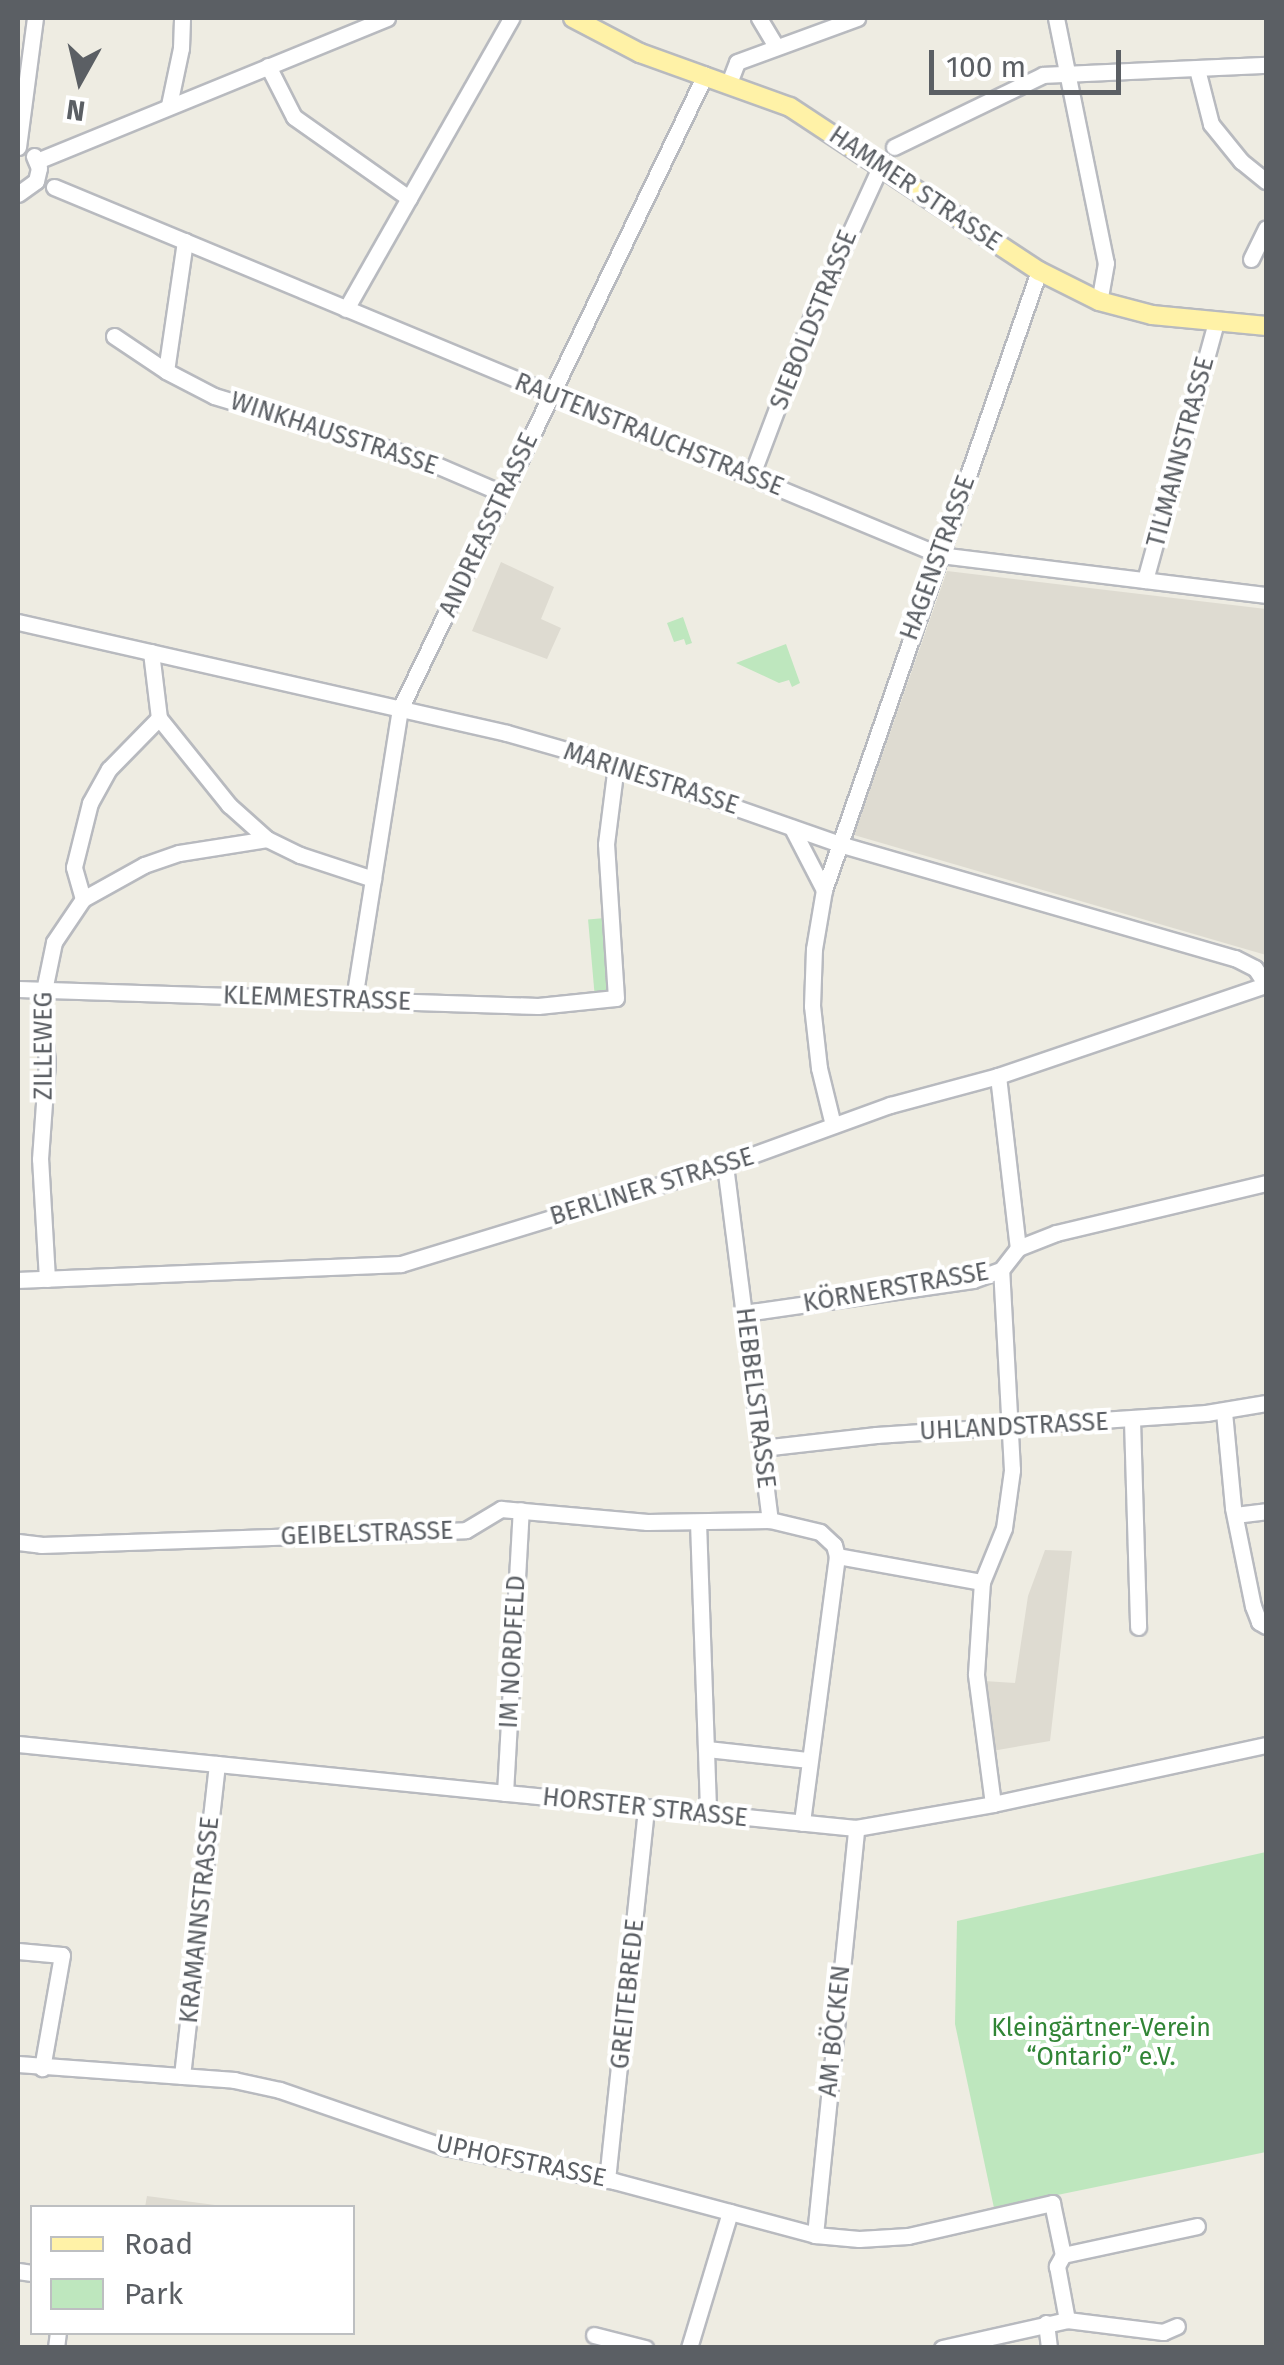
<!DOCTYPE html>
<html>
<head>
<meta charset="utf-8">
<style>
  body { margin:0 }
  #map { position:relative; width:1284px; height:2365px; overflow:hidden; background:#eeece2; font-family:"Fira Sans",sans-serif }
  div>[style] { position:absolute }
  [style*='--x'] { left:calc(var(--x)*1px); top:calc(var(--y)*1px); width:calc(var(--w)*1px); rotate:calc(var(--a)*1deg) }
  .education>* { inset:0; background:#dedbd1 }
  .green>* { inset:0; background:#bee7be; transform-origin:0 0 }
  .roads { filter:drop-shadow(2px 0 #b8babf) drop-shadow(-2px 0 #b8babf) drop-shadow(0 2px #b8babf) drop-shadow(0 -2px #b8babf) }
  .minor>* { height:15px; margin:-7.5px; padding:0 7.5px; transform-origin:7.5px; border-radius:7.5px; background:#fff }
  .major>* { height:18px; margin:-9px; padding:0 9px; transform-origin:9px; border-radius:9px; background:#fff2a7 }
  span { translate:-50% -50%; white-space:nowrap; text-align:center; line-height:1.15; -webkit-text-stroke:8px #fff; paint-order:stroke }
  .street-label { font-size:25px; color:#5b5f64 }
  .park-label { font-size:25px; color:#318536 }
  .frame { position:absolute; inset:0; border:20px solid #5b5f64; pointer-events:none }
  .legend { position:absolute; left:30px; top:2205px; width:325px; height:130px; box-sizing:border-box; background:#fff; border:2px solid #bdbfc1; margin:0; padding:12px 18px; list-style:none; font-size:30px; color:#5b5f64 }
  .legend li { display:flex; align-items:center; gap:20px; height:50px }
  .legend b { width:50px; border:2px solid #bdbfc1 }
  .north { position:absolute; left:30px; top:30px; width:100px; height:100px; -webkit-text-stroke:8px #fff; paint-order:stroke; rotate:188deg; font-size:28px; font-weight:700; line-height:40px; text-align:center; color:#5b5f64 }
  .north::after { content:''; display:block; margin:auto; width:35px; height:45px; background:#5b5f64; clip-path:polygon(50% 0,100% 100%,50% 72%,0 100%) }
  .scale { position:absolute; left:929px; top:50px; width:192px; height:45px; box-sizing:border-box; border:5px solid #5b5f64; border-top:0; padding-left:12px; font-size:30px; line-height:35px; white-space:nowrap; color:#5b5f64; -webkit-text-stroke:8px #fff; paint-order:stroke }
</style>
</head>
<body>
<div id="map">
  <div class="education">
    <div style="clip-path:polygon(501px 562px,554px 587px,541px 619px,561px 628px,547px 659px,472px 631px)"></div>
    <div style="clip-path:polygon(947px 571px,1266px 609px,1266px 955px,854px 835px)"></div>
    <div style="clip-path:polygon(1045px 1550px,1072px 1551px,1050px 1741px,992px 1751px,984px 1681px,1015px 1683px,1028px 1596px)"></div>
    <div style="clip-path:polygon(147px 2196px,230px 2207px,145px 2207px)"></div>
  </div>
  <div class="green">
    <div style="clip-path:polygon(683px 617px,692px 643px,686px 645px,684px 639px,674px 642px,667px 623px)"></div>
    <div style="clip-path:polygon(786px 644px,800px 683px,792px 687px,789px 680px,779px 683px,736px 663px)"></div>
    <div style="left:605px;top:918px;width:76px;height:17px;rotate:85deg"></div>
    <div style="clip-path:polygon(1266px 1852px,1266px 2152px,994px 2208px,955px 2024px,957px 1921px)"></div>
  </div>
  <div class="roads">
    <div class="minor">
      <div style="--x:759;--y:18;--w:33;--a:59"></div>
      <div style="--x:1056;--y:18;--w:250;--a:78.5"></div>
      <div style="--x:1106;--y:263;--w:39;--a:100"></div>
      <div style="--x:268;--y:66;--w:57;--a:63"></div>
      <div style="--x:294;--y:117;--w:141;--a:35.2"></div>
      <div style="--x:1197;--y:69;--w:57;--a:75.7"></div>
      <div style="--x:1211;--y:124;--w:48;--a:51"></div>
      <div style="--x:1241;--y:161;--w:32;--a:39"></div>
      <div style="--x:729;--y:83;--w:22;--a:-69"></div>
      <div style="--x:737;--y:62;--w:128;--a:-20.1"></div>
      <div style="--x:169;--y:105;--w:58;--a:-78.1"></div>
      <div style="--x:181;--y:48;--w:30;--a:-88"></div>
      <div style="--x:18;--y:147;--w:130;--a:-82.5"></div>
      <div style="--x:894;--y:147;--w:165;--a:-25.8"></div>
      <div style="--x:1043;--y:75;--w:223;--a:-2.6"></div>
      <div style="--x:37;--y:161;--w:378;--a:-22.2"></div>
      <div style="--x:54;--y:187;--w:959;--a:22.56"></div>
      <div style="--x:940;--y:555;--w:328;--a:7"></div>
      <div style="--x:18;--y:194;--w:22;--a:-36"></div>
      <div style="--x:36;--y:181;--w:13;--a:-77"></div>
      <div style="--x:39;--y:168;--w:13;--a:-113"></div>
      <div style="--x:185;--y:241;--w:131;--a:98.3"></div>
      <div style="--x:166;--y:371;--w:54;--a:27.5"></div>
      <div style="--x:214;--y:396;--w:215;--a:16.8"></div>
      <div style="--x:420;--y:458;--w:91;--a:23.2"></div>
      <div style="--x:1251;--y:259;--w:34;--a:-64"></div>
      <div style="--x:346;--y:309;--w:335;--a:-60.4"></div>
      <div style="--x:114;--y:336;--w:63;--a:33.9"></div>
      <div style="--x:751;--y:477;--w:170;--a:-69.3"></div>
      <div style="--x:811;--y:318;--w:168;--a:-65.4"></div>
      <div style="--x:1145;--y:580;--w:267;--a:-74.6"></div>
      <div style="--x:18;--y:622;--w:501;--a:12.79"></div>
      <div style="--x:507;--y:733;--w:91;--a:16"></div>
      <div style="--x:594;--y:758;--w:260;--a:19.3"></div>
      <div style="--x:839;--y:844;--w:412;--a:16.1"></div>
      <div style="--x:1235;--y:958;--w:22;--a:27"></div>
      <div style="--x:1255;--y:968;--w:20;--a:57"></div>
      <div style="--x:151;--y:652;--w:66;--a:83.1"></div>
      <div style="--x:159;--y:718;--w:112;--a:51.2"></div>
      <div style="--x:229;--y:805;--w:51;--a:41.8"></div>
      <div style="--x:267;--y:839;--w:37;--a:26"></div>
      <div style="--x:300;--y:855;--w:77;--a:18.2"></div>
      <div style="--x:792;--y:828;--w:70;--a:62.7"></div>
      <div style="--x:83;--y:899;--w:33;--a:-106"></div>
      <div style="--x:74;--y:867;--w:66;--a:-76"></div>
      <div style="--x:90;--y:803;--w:39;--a:-61"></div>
      <div style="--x:109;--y:769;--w:71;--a:-45.6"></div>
      <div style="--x:18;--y:989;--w:520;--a:1.87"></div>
      <div style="--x:538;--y:1006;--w:78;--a:-5.9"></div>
      <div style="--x:616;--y:998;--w:154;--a:-93.7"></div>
      <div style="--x:606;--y:844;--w:80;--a:-82.8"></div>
      <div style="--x:354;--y:999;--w:294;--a:-81"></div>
      <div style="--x:400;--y:709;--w:704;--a:-64.31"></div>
      <div style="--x:998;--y:1076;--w:173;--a:83.4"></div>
      <div style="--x:833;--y:1125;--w:59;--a:-103.8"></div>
      <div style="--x:819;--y:1068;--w:62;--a:-96.4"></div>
      <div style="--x:812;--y:1006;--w:57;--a:-88"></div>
      <div style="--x:814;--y:949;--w:60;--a:-80.4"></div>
      <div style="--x:824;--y:890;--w:655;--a:-70.85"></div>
      <div style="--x:725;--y:1165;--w:358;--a:82.8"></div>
      <div style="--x:770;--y:1520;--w:51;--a:13.5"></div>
      <div style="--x:820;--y:1532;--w:19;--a:43"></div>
      <div style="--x:834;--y:1545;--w:11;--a:75"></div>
      <div style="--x:837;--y:1556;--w:269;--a:97.5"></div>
      <div style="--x:47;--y:1279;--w:120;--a:-93.3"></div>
      <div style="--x:40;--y:1159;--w:97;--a:-85.9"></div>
      <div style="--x:47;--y:1062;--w:57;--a:-96"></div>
      <div style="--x:41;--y:1005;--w:64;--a:-78.3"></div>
      <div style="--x:54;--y:942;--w:52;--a:-56"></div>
      <div style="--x:83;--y:899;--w:70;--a:-29.1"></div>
      <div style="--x:144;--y:865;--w:37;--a:-19"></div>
      <div style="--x:179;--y:853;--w:89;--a:-9"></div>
      <div style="--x:18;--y:1280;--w:383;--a:-2.4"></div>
      <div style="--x:401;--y:1264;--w:339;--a:-17"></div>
      <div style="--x:725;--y:1165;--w:176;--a:-20"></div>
      <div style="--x:890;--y:1105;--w:112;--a:-15"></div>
      <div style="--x:998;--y:1076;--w:283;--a:-18.8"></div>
      <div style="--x:745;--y:1313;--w:230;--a:-8.2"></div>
      <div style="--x:973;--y:1280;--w:30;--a:-20"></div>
      <div style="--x:1001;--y:1270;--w:28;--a:-52"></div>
      <div style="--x:1018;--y:1248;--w:41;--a:-21.5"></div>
      <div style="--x:1056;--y:1233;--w:216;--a:-13.4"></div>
      <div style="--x:1224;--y:1412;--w:96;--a:84.6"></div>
      <div style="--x:1233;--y:1508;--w:100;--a:78.5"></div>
      <div style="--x:1253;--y:1606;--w:17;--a:69"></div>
      <div style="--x:1259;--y:1622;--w:8;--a:30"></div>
      <div style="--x:1132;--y:1420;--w:207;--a:88.3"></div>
      <div style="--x:762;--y:1448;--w:115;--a:-6.5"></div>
      <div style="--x:876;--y:1435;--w:331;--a:-3.8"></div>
      <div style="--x:1206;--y:1413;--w:61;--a:-9.5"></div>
      <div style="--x:1235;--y:1515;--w:31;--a:-7"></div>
      <div style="--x:698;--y:1522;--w:293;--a:88"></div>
      <div style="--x:18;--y:1542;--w:23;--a:7"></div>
      <div style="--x:41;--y:1545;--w:425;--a:-2"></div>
      <div style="--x:466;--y:1530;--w:41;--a:-31"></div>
      <div style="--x:501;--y:1509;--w:147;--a:5.1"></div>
      <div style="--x:647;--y:1522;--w:123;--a:-0.9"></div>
      <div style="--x:837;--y:1556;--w:147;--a:10.2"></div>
      <div style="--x:18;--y:1744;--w:842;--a:5.72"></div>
      <div style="--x:856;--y:1828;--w:139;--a:-9.9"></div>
      <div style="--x:993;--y:1804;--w:279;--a:-12.2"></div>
      <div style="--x:707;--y:1749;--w:103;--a:6.2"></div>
      <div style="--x:505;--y:1793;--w:283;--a:-86.8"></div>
      <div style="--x:993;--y:1804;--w:131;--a:-97.5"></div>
      <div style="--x:976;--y:1674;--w:92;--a:-86.3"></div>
      <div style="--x:982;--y:1582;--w:58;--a:-67.8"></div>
      <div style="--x:1004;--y:1528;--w:59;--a:-82.1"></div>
      <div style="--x:1012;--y:1470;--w:200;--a:-93.1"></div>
      <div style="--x:18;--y:1951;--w:44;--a:5.2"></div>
      <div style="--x:62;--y:1955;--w:115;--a:100"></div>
      <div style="--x:18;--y:2064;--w:217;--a:4.2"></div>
      <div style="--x:234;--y:2080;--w:47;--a:12.3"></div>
      <div style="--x:280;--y:2090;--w:175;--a:19.1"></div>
      <div style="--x:445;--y:2147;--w:172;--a:11.4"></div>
      <div style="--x:614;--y:2181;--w:208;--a:15"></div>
      <div style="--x:815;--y:2235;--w:44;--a:5.2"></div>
      <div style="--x:859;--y:2239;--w:49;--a:-3.5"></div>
      <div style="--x:908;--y:2236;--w:148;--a:-12.9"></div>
      <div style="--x:1052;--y:2203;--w:53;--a:78.1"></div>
      <div style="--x:1063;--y:2255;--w:13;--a:119"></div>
      <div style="--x:1057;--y:2266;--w:55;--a:79.5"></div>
      <div style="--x:182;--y:2076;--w:314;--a:-83.6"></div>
      <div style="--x:607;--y:2180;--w:373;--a:-84"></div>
      <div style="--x:815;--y:2235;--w:409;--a:-84.2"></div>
      <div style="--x:1063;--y:2255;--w:137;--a:-12.2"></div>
      <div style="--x:18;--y:2271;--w:14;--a:8"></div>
      <div style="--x:1046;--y:2323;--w:25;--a:83"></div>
      <div style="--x:594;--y:2335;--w:53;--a:14.3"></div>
      <div style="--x:56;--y:2348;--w:16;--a:-83"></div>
      <div style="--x:689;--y:2348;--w:142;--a:-73.2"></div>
      <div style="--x:942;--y:2348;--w:128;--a:-12.6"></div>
      <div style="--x:1067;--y:2320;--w:97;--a:7.1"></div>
      <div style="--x:1163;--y:2332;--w:15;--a:-23"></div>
    </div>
    <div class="major">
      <div style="--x:573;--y:18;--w:76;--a:27.6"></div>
      <div style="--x:640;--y:53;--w:159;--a:19.8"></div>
      <div style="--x:790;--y:107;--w:298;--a:33.4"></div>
      <div style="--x:1039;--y:271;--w:67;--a:26.6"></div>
      <div style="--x:1099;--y:301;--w:55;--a:14.8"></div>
      <div style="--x:1152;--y:315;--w:115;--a:5.5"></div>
    </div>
  </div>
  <div class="street-label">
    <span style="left:915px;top:189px;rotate:34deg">HAMMER STRASSE</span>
    <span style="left:814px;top:320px;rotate:-68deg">SIEBOLDSTRASSE</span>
    <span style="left:334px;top:434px;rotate:18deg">WINKHAUSSTRASSE</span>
    <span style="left:649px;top:435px;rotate:22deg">RAUTENSTRAUCHSTRASSE</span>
    <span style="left:1181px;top:452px;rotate:-75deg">TILMANNSTRASSE</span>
    <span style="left:489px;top:525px;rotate:-65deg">ANDREASSTRASSE</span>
    <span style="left:938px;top:558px;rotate:-70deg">HAGENSTRASSE</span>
    <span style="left:651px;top:779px;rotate:18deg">MARINESTRASSE</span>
    <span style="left:317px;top:999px;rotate:2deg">KLEMMESTRASSE</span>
    <span style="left:44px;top:1046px;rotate:-90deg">ZILLEWEG</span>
    <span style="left:652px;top:1187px;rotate:-17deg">BERLINER STRASSE</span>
    <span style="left:896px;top:1288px;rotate:-10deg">KÖRNERSTRASSE</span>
    <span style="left:755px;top:1398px;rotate:83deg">HEBBELSTRASSE</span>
    <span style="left:1014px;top:1427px;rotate:-3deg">UHLANDSTRASSE</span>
    <span style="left:367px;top:1534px;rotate:-2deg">GEIBELSTRASSE</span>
    <span style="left:513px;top:1652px;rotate:-87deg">IM NORDFELD</span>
    <span style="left:645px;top:1808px;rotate:6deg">HORSTER STRASSE</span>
    <span style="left:200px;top:1920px;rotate:-84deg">KRAMANNSTRASSE</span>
    <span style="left:628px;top:1994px;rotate:-84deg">GREITEBREDE</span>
    <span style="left:835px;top:2031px;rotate:-84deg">AM BÖCKEN</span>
    <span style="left:521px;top:2161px;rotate:12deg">UPHOFSTRASSE</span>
  </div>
  <div class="park-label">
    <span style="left:1101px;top:2043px">Kleingärtner-Verein<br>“Ontario” e.V.</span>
  </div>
  <div class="frame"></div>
  <ul class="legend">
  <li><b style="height:12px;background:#fff2a7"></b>Road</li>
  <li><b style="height:28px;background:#bee7be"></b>Park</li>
  </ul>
  <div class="north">N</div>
  <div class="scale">100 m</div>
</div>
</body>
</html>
